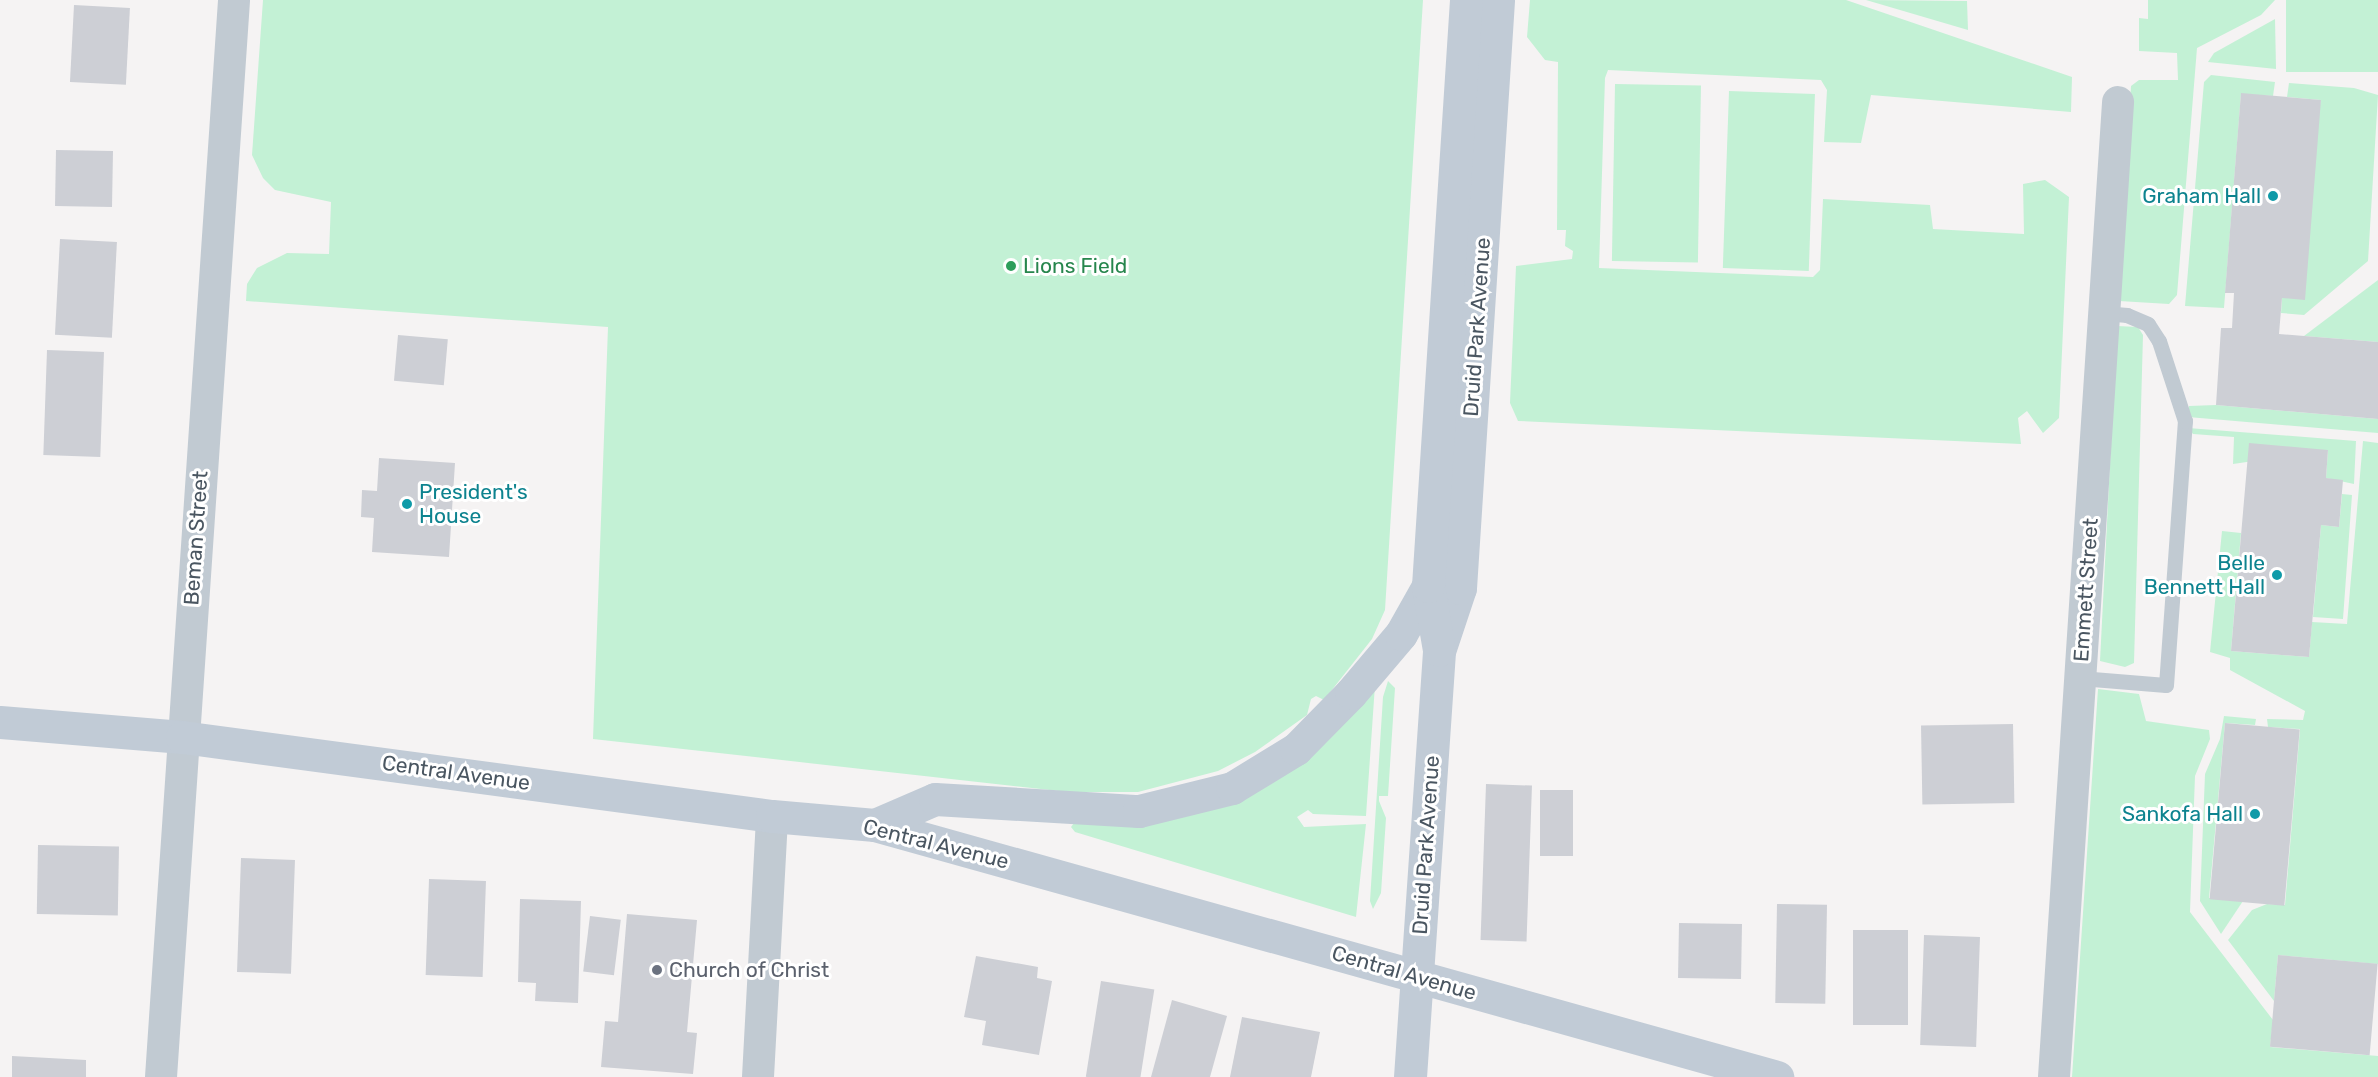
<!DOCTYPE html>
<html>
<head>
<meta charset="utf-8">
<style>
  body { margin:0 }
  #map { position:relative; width:2378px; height:1077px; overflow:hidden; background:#f5f3f3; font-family:Rubik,sans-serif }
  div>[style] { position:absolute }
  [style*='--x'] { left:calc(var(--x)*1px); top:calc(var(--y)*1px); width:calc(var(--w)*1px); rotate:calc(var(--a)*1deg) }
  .green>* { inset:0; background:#c3f1d5; transform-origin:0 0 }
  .building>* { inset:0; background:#cdcfd5; transform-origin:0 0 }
  .lane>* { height:15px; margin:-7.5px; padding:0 7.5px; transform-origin:7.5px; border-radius:7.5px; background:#c1cad2 }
  .street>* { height:32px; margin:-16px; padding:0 16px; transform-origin:16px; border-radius:16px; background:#c1cad2 }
  .secondary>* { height:33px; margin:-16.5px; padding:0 16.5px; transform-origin:16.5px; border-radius:16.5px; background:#c1cbd6 }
  .dots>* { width:16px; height:16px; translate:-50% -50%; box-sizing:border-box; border:3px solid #fff; border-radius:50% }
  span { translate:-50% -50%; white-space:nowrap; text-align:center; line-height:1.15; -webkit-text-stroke:6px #fff; paint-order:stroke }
  .culture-label { font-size:21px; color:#0d838f }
  .right { translate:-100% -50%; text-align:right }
  .left { translate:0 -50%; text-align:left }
  .leisure-label { font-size:21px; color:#27864d }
  .street-label { font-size:21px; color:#4a5661 }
  .worship-label { font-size:21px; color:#5b616d }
</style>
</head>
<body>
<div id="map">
  <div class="green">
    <div style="clip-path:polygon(263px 0,1423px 0,1385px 610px,1372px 639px,1324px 700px,1316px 696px,1311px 699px,1307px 715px,1255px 752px,1218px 771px,1138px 792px,1068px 792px,593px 739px,608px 327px,246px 301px,247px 284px,257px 268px,287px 253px,329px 254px,331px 202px,275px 190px,263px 178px,252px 155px)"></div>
    <div style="clip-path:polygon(1530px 0,1846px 0,2072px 77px,2071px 112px,1871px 95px,1861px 143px,1824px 142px,1827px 90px,1821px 80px,1608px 70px,1605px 78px,1599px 268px,1813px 277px,1820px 270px,1823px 199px,1930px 205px,1933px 229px,2024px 234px,2023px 184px,2045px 180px,2069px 197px,2059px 418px,2043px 433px,2027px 411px,2018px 418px,2021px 444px,1518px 421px,1510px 403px,1516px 266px,1572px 259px,1573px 251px,1565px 246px,1566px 230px,1557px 230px,1558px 62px,1545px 60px,1527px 37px)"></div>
    <div style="clip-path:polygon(1866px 0,1967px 1px,1968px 30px)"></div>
    <div style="clip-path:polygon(2148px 0,2275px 0,2261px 15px,2197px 48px,2177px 295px,2169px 304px,2119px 301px,2131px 86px,2139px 80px,2178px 80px,2177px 53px,2139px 51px,2139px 18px,2148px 19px)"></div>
    <div style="left:2286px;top:0;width:92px;height:72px"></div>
    <div style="clip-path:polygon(2275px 19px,2276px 69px,2208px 62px,2214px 53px)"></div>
    <div style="clip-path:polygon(2211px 75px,2275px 82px,2273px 96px,2241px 94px,2224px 308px,2185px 306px,2204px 82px)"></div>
    <div style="clip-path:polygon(2289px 83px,2354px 88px,2378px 95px,2368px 261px,2304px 315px,2281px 313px,2282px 298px,2321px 100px,2287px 97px)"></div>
    <div style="left:1615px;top:84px;width:86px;height:177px;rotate:1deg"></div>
    <div style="left:1729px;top:91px;width:86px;height:177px;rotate:2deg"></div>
    <div style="clip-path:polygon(2378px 280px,2378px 342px,2304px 336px)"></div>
    <div style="clip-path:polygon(2117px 326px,2138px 327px,2143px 335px,2134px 663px,2125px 667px,2100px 661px)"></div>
    <div style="clip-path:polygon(2216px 405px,2378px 419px,2378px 433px,2188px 417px,2189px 406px)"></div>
    <div style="clip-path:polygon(2188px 428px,2356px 441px,2354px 484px,2326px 478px,2328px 450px,2233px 464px,2234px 437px,2193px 434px)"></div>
    <div style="clip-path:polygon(2363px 441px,2378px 443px,2378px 964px,2278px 955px,2274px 1001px,2228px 940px,2252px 910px,2267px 904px,2285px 905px,2300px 729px,2268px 727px,2267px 719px,2303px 720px,2305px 711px,2230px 670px,2230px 658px,2210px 652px,2222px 531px,2241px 533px,2231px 651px,2309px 657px,2312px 622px,2347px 624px)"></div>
    <div style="clip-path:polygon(2342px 494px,2352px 495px,2343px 619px,2313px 617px,2321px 525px,2339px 527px)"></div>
    <div style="clip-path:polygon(1388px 681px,1395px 688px,1388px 796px,1379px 796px,1379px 801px,1386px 818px,1381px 893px,1373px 909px,1370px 901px,1383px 697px)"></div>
    <div style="clip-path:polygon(1375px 685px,1366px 816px,1313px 814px,1308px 810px,1297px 817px,1304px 827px,1366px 824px,1356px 917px,1075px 832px,1071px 827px,1074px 823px,1149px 821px)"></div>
    <div style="clip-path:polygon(2098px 689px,2139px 694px,2146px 721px,2209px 730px,2210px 739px,2195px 776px,2190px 912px,2273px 1020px,2270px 1047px,2378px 1056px,2378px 1077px,2072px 1077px)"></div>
    <div style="clip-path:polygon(2224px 716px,2256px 719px,2255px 725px,2225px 723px,2209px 898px,2243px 901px,2221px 934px,2200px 901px,2205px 774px,2220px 739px)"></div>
  </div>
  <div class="building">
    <div style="left:74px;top:5px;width:56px;height:77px;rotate:3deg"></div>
    <div style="clip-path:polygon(2241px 93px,2321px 100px,2305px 300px,2282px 298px,2279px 334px,2378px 342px,2378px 419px,2216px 405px,2221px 328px,2232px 328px,2234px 293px,2225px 293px)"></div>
    <div style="left:56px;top:150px;width:57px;height:56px;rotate:1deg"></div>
    <div style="left:60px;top:239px;width:57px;height:96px;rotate:3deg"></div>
    <div style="left:398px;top:335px;width:50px;height:46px;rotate:5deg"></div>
    <div style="left:47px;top:350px;width:57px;height:105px;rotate:2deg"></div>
    <div style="clip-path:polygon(2249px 443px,2328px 450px,2326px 478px,2343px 480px,2339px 527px,2321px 525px,2309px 657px,2231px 651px)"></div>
    <div style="clip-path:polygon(379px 458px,455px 463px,449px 557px,372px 552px,374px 518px,361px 517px,362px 490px,377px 491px)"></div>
    <div style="left:2225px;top:723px;width:75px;height:177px;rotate:5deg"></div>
    <div style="left:2013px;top:724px;width:79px;height:92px;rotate:89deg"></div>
    <div style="left:1486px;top:784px;width:46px;height:156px;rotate:2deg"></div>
    <div style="left:1540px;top:790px;width:33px;height:66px"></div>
    <div style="left:38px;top:845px;width:81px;height:69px;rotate:1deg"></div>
    <div style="left:241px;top:858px;width:54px;height:114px;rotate:2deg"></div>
    <div style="left:429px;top:879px;width:57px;height:96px;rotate:2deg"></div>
    <div style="clip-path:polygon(520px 899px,581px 901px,578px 1003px,535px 1001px,536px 983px,518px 982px)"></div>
    <div style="left:1777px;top:904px;width:50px;height:99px;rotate:1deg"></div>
    <div style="clip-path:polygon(627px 914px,697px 920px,687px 1032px,697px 1033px,693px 1074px,601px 1067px,605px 1021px,618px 1022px)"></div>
    <div style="left:590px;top:916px;width:31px;height:56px;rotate:7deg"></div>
    <div style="left:1679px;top:923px;width:63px;height:55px;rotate:1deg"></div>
    <div style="left:1853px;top:930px;width:55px;height:95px"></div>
    <div style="left:1924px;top:935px;width:56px;height:110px;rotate:2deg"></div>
    <div style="left:2278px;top:955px;width:100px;height:92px;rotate:5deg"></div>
    <div style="clip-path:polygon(976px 956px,1038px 967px,1037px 978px,1052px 981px,1039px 1055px,982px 1045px,986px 1021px,964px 1017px)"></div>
    <div style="left:1101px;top:981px;width:54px;height:97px;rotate:9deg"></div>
    <div style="clip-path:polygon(1172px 1000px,1227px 1016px,1210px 1077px,1151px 1077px)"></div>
    <div style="clip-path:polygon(1242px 1017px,1320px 1032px,1311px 1077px,1230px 1077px)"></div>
    <div style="clip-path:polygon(12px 1056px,86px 1060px,86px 1077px,12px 1077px)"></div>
  </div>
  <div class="lane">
    <div style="--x:2080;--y:678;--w:86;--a:4.7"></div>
    <div style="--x:2166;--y:685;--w:265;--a:-85.9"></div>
    <div style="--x:2185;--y:421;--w:84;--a:-108"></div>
    <div style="--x:2159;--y:341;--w:20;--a:-123"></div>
    <div style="--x:2148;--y:324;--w:23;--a:-157"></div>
    <div style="--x:2127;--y:315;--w:23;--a:-175"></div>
  </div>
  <div class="street">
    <div style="--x:161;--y:1077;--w:1079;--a:-86.12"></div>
    <div style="--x:758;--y:1077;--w:261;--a:-86.9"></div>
    <div style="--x:2054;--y:1077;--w:977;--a:-86.24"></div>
  </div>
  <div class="secondary">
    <div style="--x:1440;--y:648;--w:63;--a:-71.6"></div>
    <div style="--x:1460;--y:588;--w:589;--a:-86.3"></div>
    <div style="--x:0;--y:722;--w:183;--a:4.7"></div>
    <div style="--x:182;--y:737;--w:595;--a:7.63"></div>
    <div style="--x:772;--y:816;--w:103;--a:5"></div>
    <div style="--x:875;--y:825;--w:937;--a:15.61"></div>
    <div style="--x:875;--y:825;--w:65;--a:-23.4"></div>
    <div style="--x:935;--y:799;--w:204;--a:3.4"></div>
    <div style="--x:1139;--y:811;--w:96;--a:-13.9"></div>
    <div style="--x:1232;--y:788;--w:75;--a:-31.4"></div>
    <div style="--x:1296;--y:749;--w:78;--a:-45.5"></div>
    <div style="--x:1351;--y:693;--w:77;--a:-49.7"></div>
    <div style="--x:1401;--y:634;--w:55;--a:-60.6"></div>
    <div style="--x:1410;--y:1077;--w:428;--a:-86.1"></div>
    <div style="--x:1439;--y:650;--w:65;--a:-99.8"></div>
    <div style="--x:1428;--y:586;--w:587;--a:-86.29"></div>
  </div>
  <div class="dots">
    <div style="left:2273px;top:196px;background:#0f9aa8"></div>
    <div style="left:1011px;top:266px;background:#2e9e5b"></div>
    <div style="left:407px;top:504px;background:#0f9aa8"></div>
    <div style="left:2277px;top:575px;background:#0f9aa8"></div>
    <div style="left:2255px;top:814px;background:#0f9aa8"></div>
    <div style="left:657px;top:970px;background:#6b7280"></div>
  </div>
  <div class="culture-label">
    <span class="right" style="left:2261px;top:196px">Graham Hall</span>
    <span class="left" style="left:419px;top:504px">President's<br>House</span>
    <span class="right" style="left:2265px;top:575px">Belle<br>Bennett Hall</span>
    <span class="right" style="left:2243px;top:814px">Sankofa Hall</span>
  </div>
  <div class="leisure-label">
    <span class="left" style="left:1023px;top:266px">Lions Field</span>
  </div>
  <div class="street-label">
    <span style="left:1477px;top:327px;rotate:-86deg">Druid Park Avenue</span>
    <span style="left:196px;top:538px;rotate:-86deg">Beman Street</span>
    <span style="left:2086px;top:590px;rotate:-86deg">Emmett Street</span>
    <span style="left:456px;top:773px;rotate:8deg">Central Avenue</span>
    <span style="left:936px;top:844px;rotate:14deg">Central Avenue</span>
    <span style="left:1426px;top:845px;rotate:-86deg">Druid Park Avenue</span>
    <span style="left:1404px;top:973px;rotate:16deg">Central Avenue</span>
  </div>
  <div class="worship-label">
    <span class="left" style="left:669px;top:970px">Church of Christ</span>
  </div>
</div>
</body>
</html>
